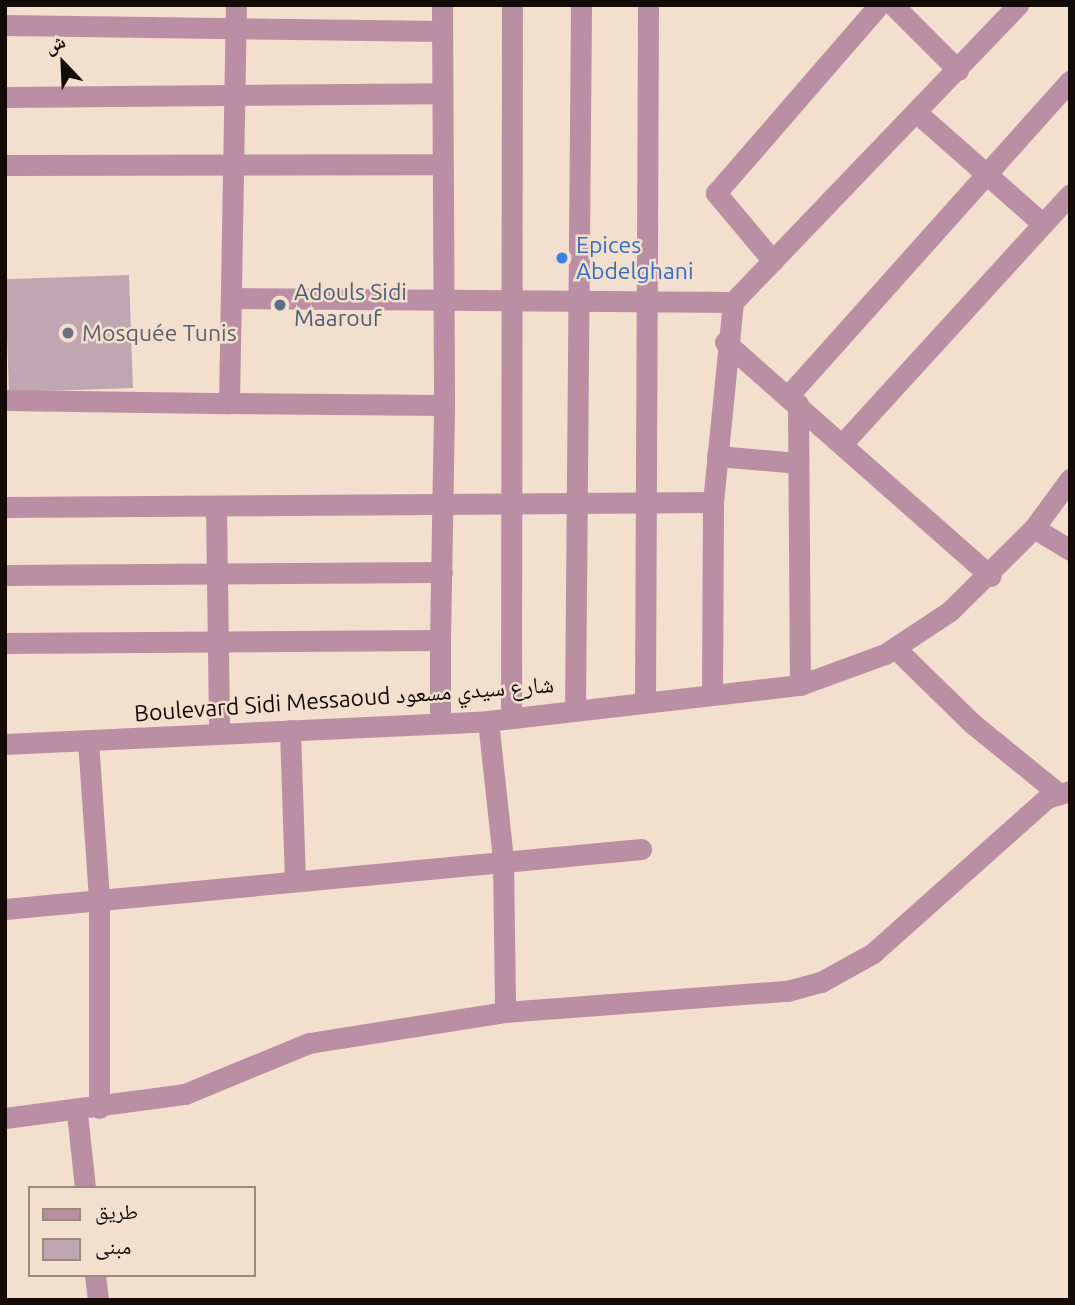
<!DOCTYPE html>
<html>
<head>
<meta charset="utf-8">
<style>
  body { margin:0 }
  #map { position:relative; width:1075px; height:1305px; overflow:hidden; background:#f3dfce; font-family:Ubuntu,"Noto Naskh Arabic",sans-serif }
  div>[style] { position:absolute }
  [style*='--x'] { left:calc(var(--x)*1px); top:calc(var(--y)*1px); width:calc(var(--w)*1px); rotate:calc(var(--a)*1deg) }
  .building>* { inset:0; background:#bfa6b1; transform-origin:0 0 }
  .minor>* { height:21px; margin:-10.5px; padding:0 10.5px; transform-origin:10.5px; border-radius:10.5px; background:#ba8fa3 }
  .dots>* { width:19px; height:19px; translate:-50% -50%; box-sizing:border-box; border:4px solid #f3dfce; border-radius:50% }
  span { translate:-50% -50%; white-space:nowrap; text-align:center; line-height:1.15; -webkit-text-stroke:5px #f3dfce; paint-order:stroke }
  .shop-label { font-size:23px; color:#366cbe }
  .left { translate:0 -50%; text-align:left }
  .service-label { font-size:23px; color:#4e5e75 }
  .worship-label { font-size:23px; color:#5b616d }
  .street-label { font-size:23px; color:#120b06 }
  .frame { position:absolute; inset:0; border:7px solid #120b06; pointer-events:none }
  .legend { position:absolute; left:28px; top:1186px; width:228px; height:91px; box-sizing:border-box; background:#f3dfce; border:2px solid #998a7e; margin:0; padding:9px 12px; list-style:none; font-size:21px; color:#120b06 }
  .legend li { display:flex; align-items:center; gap:14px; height:35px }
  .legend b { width:35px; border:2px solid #998a7e }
  .north { position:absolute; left:28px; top:28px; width:70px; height:70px; -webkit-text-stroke:5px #f3dfce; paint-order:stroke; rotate:337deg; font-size:19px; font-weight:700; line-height:28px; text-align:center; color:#120b06 }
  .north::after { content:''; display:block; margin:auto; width:24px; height:32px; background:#120b06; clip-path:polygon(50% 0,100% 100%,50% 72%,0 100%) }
</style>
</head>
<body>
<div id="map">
  <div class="building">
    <div style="left:129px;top:275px;width:113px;height:124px;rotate:88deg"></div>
  </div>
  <div class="minor">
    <div style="--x:442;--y:5;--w:400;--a:89.7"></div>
    <div style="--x:893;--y:5;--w:92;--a:45"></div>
    <div style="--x:5;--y:25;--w:437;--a:0.8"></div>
    <div style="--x:5;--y:97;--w:437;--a:-0.5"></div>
    <div style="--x:917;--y:113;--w:168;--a:41.4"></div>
    <div style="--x:5;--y:165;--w:437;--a:-0.1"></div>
    <div style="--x:773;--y:261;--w:89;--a:-130"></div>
    <div style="--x:716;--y:193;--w:249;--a:-49.1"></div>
    <div style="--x:231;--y:298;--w:502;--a:0.46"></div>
    <div style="--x:725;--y:342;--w:354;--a:41.4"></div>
    <div style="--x:788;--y:396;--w:423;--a:-48.2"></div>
    <div style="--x:5;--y:400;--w:224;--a:0.8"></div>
    <div style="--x:229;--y:403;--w:398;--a:-89"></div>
    <div style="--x:798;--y:404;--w:281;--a:89.6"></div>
    <div style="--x:843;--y:443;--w:337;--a:-47.6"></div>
    <div style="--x:717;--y:456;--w:81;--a:4.9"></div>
    <div style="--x:5;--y:507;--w:708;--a:-0.4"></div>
    <div style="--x:216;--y:507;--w:227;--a:89.2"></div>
    <div style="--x:1034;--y:528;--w:42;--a:31.4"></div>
    <div style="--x:5;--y:575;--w:437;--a:-0.4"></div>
    <div style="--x:440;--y:640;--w:83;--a:90"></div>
    <div style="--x:5;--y:643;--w:435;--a:-0.4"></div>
    <div style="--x:440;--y:640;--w:235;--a:-89"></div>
    <div style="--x:444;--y:405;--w:215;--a:-179.5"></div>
    <div style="--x:895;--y:648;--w:109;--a:44.3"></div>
    <div style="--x:973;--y:724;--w:109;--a:39.1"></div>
    <div style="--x:712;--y:694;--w:192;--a:-89.7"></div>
    <div style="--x:713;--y:502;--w:201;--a:-84.3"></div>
    <div style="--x:733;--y:302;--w:412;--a:-46.2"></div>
    <div style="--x:645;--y:702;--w:697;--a:-89.75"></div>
    <div style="--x:575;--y:710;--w:705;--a:-89.51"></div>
    <div style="--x:511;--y:718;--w:713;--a:-89.92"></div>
    <div style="--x:488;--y:721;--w:140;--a:83.8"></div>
    <div style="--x:503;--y:860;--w:152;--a:89.2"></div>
    <div style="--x:290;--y:730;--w:150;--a:88.1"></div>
    <div style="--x:88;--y:741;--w:158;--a:86"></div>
    <div style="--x:99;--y:899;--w:209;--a:90"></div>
    <div style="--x:5;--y:744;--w:484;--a:-2.7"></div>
    <div style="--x:488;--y:721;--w:314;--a:-6.6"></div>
    <div style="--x:800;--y:685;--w:90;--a:-20"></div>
    <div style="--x:885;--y:654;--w:78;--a:-33.5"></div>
    <div style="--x:950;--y:611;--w:118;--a:-44.7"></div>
    <div style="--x:1034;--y:528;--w:61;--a:-53.7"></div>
    <div style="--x:5;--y:909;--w:639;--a:-5.39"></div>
    <div style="--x:77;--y:1113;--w:75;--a:83.9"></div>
    <div style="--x:5;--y:1118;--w:182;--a:-7.6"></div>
    <div style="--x:185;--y:1094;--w:134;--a:-22.4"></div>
    <div style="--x:309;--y:1043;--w:198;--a:-9"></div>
    <div style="--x:505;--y:1012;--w:283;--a:-4.3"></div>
    <div style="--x:787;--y:991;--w:35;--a:-15"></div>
    <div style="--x:821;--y:982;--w:60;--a:-29.1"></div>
    <div style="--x:873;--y:953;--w:233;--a:-41.7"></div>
    <div style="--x:1047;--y:798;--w:24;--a:-17"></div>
    <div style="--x:95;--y:1275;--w:25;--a:83"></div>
  </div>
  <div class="dots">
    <div style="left:562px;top:258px;background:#3f7fe0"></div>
    <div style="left:280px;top:305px;background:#5c6f8a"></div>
    <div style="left:68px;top:333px;background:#6b7280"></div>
  </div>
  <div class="shop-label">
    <span class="left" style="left:576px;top:258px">Epices<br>Abdelghani</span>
  </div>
  <div class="service-label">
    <span class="left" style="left:294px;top:305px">Adouls Sidi<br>Maarouf</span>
  </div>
  <div class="worship-label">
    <span class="left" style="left:82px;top:333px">Mosquée Tunis</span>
  </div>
  <div class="street-label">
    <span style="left:344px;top:699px;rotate:-4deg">Boulevard Sidi Messaoud شارع سيدي مسعود</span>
  </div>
  <div class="frame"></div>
  <ul class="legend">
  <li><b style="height:9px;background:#ba8fa3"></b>طريق</li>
  <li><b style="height:19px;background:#bfa6b1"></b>مبنى</li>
  </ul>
  <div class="north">ش</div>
</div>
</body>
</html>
